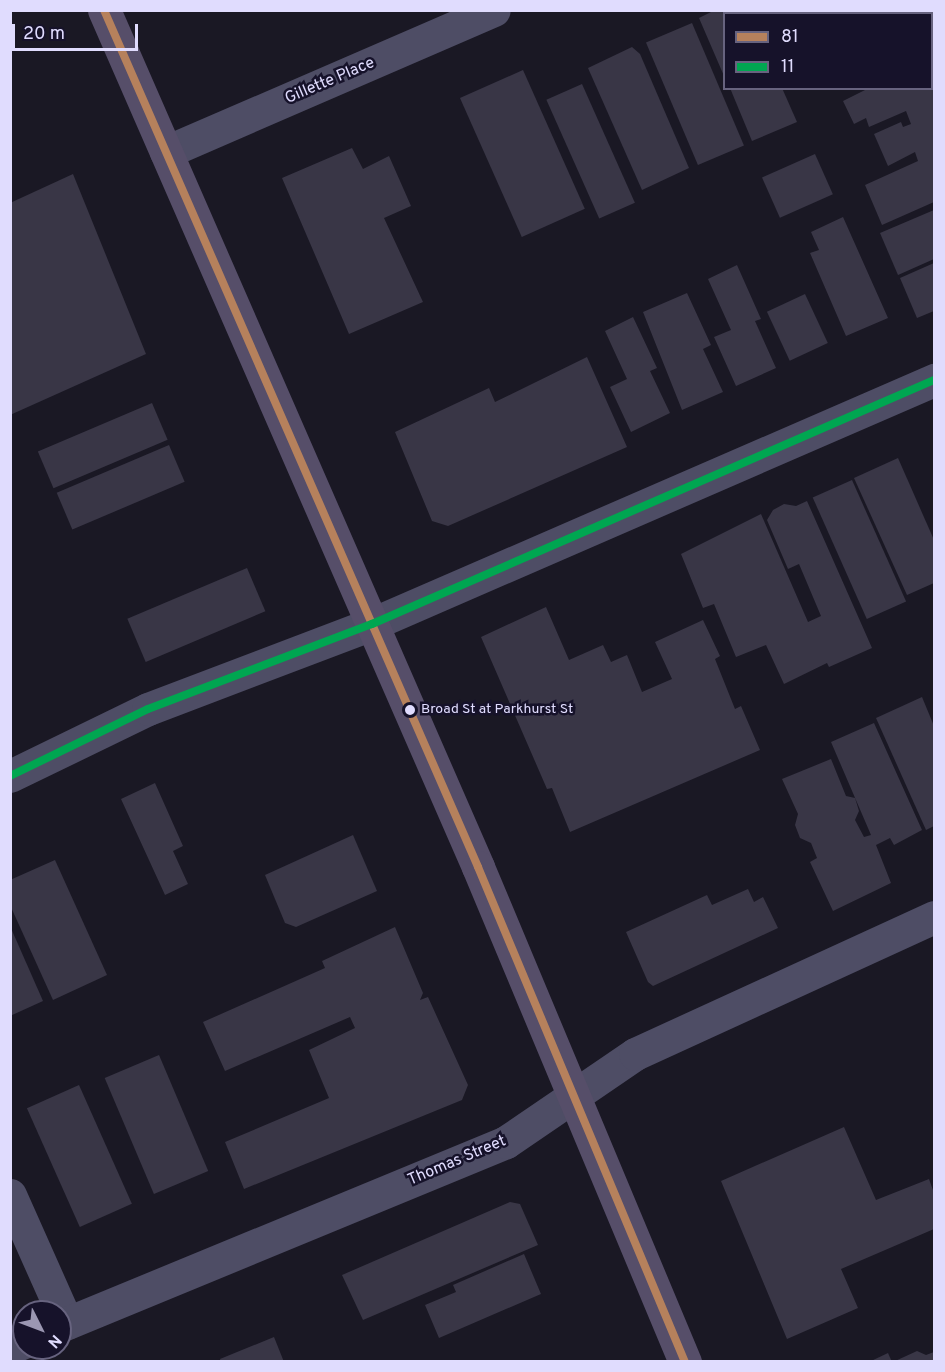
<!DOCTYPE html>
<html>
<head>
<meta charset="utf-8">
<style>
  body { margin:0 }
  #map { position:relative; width:945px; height:1372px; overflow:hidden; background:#1a1824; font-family:Overpass,sans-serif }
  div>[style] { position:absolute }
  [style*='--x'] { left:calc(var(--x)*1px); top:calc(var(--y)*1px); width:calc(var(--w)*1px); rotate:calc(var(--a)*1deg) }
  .building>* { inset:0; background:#393646; transform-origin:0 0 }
  .minor>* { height:33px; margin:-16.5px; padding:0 16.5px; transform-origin:16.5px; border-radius:16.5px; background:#4e4d65 }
  .major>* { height:33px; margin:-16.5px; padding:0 16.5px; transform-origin:16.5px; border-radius:16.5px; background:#564e69 }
  .bus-1>* { height:8px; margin:-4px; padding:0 4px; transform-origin:4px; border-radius:4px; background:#b6815c }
  .bus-2>* { height:8px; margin:-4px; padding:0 4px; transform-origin:4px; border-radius:4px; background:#00a651 }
  .dots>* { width:16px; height:16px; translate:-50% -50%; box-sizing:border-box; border:3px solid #16122a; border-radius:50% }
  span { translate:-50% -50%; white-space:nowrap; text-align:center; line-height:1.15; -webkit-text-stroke:5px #16122a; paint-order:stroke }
  .bus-label { font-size:14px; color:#e0dcfe }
  .left { translate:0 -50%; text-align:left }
  .street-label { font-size:16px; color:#e0dcfe }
  .frame { position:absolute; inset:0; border:12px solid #e0dcfe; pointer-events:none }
  .legend { position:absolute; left:723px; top:12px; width:210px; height:78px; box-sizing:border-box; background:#16122a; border:2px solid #67637f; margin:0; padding:8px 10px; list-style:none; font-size:18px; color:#e0dcfe }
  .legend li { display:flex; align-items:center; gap:12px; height:30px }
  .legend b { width:30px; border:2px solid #67637f }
  .north { position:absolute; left:12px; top:1300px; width:60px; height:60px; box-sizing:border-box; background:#16122a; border:2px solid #67637f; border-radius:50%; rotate:132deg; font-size:16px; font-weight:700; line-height:24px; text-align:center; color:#e0dcfe }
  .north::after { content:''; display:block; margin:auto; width:21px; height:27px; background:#9b97b2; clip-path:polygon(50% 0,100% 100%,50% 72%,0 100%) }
  .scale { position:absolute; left:12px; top:24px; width:126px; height:27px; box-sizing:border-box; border:3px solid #e0dcfe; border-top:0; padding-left:8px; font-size:18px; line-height:21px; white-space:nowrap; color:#e0dcfe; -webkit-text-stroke:4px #16122a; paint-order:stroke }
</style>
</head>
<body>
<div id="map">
  <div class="building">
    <div style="clip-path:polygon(715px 10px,749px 14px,724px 14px,724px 76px,699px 18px)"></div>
    <div style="clip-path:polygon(757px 10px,804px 10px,797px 14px)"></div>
    <div style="left:812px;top:10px;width:115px;height:8px"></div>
    <div style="left:692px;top:23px;width:133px;height:50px;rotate:67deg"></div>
    <div style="clip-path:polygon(934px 46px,934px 202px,882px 225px,865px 185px,918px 161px,915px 152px,888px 166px,874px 134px,901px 122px,903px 127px,911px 124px,906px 111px,869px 127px,866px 118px,854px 124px,843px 101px,869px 88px,932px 88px)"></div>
    <div style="clip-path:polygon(632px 47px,640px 54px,689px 168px,642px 190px,588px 68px)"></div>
    <div style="left:523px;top:70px;width:152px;height:69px;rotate:66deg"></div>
    <div style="left:582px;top:84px;width:130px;height:39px;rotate:66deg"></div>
    <div style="clip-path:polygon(730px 88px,782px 88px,797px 122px,752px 141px)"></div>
    <div style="clip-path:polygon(352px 148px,363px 169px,389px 156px,411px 206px,384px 218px,423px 302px,349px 334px,282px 178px)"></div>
    <div style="left:815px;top:154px;width:44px;height:58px;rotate:66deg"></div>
    <div style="clip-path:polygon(73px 174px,146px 354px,10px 415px,10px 203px)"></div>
    <div style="clip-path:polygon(934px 210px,934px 259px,898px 275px,880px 233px)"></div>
    <div style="clip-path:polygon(843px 217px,888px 318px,846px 336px,810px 253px,819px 250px,811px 232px)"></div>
    <div style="clip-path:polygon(934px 263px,934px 311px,917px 318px,900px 278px)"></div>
    <div style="clip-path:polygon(737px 265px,761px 319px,755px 321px,776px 368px,736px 386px,714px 337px,731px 330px,708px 279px)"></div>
    <div style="clip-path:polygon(687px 293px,711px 345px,703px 349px,723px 392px,682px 410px,643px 312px)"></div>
    <div style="left:805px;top:294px;width:54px;height:42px;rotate:65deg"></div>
    <div style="clip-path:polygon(633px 317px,657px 368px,650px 371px,670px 413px,631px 432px,610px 387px,627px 379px,605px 331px)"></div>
    <div style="clip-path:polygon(587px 357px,627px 447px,448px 526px,432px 521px,395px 432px,489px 388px,495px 402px)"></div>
    <div style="left:152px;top:403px;width:40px;height:124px;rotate:67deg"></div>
    <div style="left:169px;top:445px;width:40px;height:122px;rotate:67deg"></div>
    <div style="clip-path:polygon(898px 458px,934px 540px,934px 583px,907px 595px,854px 478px)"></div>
    <div style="left:852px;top:480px;width:133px;height:43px;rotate:66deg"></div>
    <div style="clip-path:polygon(807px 501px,872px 648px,829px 667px,827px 663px,784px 684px,766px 645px,736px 657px,714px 604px,703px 608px,681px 554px,761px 514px,808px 622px,821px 616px,799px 564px,788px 569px,767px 520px,773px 510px,784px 504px,796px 506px)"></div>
    <div style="left:247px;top:568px;width:47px;height:130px;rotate:67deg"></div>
    <div style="clip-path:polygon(546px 607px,569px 660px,603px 645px,611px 662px,627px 655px,642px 692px,672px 679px,655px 642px,703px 620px,720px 656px,715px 659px,735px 709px,741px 706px,760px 750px,570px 832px,552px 788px,547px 789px,481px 637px)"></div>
    <div style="clip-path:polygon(922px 697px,934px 726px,934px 826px,926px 830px,876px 718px)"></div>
    <div style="clip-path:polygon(874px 723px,922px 830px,894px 845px,890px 838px,876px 845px,891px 883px,833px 911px,810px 862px,817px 858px,811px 843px,800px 838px,795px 825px,798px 814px,782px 779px,831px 759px,846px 796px,855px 798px,859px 811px,855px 820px,864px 837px,871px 835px,831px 742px)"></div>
    <div style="clip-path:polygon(155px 783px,183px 846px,173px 851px,188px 884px,165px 895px,121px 799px)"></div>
    <div style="clip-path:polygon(353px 835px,377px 891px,296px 927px,285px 923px,265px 875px)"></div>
    <div style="clip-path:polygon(55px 860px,107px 975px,53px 1000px,10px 905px,10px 880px)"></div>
    <div style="clip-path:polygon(748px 889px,754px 902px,763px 897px,778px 928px,653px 986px,648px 982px,626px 932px,707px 895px,712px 905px)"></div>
    <div style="clip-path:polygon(10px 926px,43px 1001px,10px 1016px)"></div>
    <div style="clip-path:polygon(395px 927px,423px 993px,420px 1000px,428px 997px,468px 1085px,462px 1100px,244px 1189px,225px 1142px,329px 1098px,309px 1050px,355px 1028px,350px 1017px,225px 1071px,203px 1022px,325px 968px,322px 961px)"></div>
    <div style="left:159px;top:1055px;width:126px;height:59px;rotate:67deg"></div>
    <div style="left:79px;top:1085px;width:130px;height:57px;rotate:66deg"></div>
    <div style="clip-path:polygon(844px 1127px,876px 1200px,929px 1179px,934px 1193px,934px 1229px,841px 1269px,858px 1308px,787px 1339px,721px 1181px)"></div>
    <div style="clip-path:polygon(510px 1202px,520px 1204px,538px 1245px,363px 1320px,342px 1275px)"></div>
    <div style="clip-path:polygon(524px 1254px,541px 1294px,439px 1338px,425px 1305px,456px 1292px,453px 1285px)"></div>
    <div style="clip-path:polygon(274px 1337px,284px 1362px,221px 1362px,220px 1359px)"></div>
    <div style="clip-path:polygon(917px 1351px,926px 1355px,934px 1352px,934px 1362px,893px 1362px)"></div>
    <div style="clip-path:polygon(888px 1353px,892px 1362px,869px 1362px)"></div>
  </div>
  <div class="minor">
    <div style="--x:166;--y:152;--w:357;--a:-23.4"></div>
    <div style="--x:10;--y:776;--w:153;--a:-25.9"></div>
    <div style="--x:148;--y:709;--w:240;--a:-20.8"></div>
    <div style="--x:372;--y:624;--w:613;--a:-23.47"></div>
    <div style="--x:10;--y:1195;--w:140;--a:66"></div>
    <div style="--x:60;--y:1326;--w:482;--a:-22.4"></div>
    <div style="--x:506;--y:1142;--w:156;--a:-34.3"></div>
    <div style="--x:635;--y:1054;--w:329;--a:-24.6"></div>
    <div style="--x:10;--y:1348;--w:15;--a:-23"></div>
  </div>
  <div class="major">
    <div style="--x:104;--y:10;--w:935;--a:66.42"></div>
    <div style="--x:478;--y:867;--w:537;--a:67.31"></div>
  </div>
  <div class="bus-1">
    <div style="--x:104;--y:10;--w:935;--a:66.42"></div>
    <div style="--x:478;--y:867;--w:537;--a:67.31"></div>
  </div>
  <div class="bus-2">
    <div style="--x:10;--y:776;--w:153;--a:-25.9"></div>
    <div style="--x:148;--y:709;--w:240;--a:-20.8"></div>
    <div style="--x:372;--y:624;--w:613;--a:-23.47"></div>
  </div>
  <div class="dots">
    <div style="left:410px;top:710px;background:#e0dcfe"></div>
  </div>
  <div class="bus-label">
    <span class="left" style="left:421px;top:710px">Broad St at Parkhurst St</span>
  </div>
  <div class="street-label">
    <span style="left:330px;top:81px;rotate:-23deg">Gillette Place</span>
    <span style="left:457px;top:1161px;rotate:-23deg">Thomas Street</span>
  </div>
  <div class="frame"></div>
  <ul class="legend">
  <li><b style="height:8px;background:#b6815c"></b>81</li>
  <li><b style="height:8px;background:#00a651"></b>11</li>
  </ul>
  <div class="north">N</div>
  <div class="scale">20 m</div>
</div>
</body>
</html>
